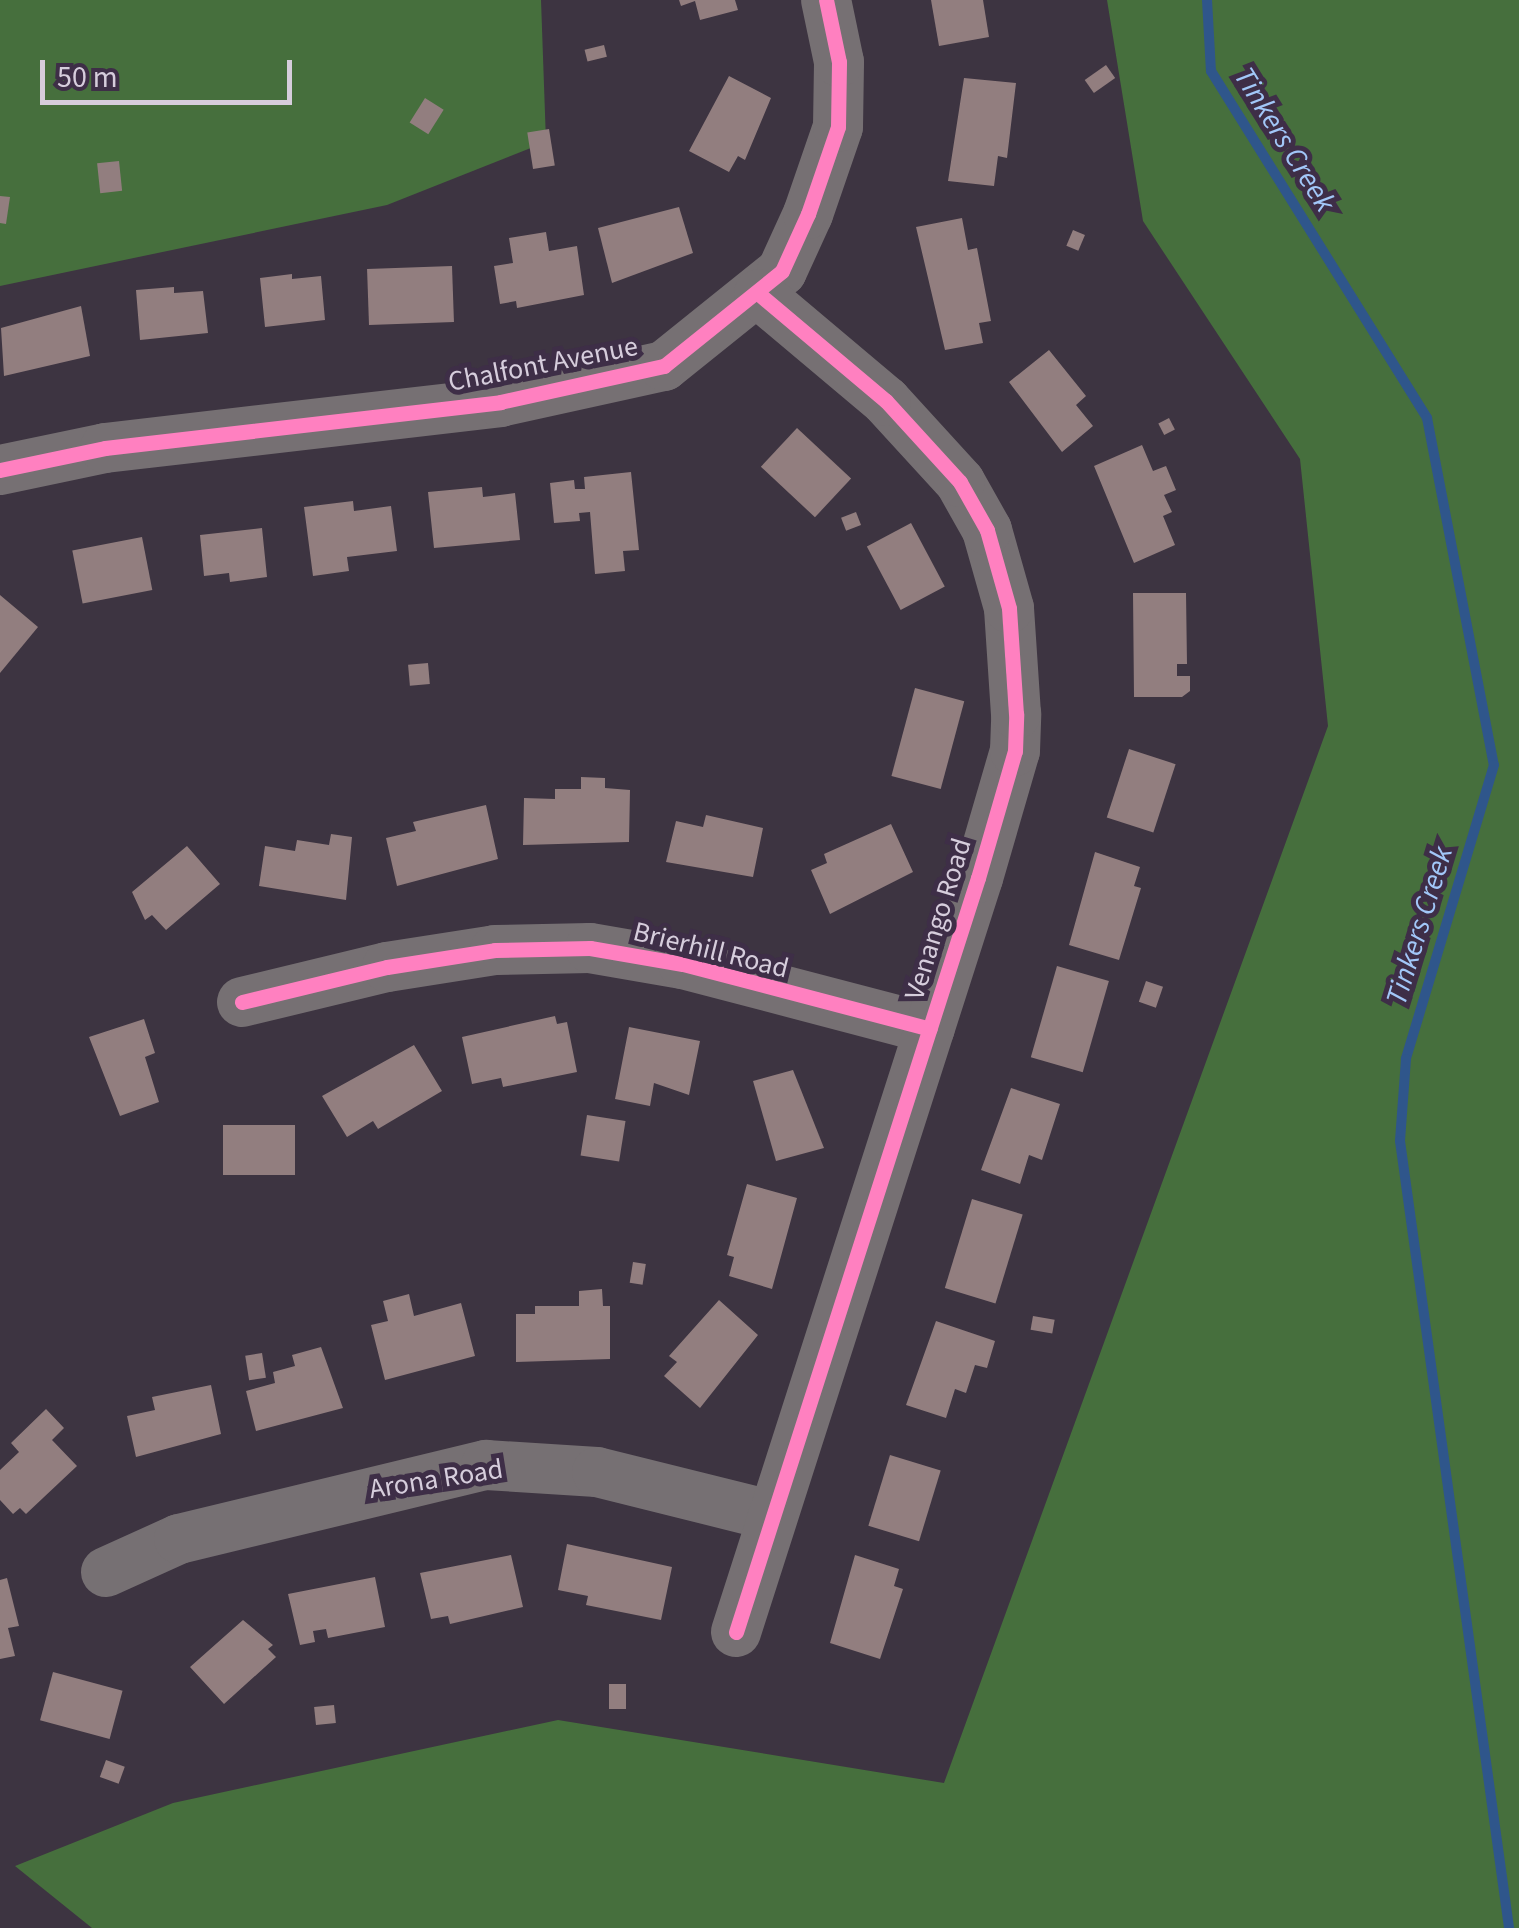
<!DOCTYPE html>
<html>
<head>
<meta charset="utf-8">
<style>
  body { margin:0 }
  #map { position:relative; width:1519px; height:1928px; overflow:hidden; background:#3d3441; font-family:"Source Sans 3",sans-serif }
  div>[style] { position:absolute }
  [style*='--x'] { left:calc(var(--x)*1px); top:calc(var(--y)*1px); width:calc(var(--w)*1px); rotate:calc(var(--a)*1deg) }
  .forest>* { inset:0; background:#466f3d }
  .stream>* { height:10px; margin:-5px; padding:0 5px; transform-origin:5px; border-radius:5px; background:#2f568b }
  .building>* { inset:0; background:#927e7f; transform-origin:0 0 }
  .minor>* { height:50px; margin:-25px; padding:0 25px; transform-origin:25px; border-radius:25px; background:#767073 }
  .cycleway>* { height:15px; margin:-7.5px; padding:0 7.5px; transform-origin:7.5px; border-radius:7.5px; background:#ff80c0 }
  span { translate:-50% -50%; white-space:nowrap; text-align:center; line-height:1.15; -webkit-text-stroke:10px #3e2e47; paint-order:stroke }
  .street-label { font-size:28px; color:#d6cddc }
  .water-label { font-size:30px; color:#a2c7f8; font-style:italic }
  .scale { position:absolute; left:40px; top:60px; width:252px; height:45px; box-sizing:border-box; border:5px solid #d6cddc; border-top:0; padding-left:12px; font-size:30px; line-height:35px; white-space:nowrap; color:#d6cddc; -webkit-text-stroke:8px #3e2e47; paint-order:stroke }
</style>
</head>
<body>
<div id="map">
  <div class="forest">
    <div style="clip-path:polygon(0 0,541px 0,546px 142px,387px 205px,0 286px)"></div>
    <div style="clip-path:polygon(1107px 0,1519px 0,1519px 1928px,92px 1928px,15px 1866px,173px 1803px,558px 1720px,944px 1783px,1328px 726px,1300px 459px,1143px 221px)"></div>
  </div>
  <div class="stream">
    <div style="--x:1207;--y:0;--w:71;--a:86.8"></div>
    <div style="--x:1211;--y:71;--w:409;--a:58.1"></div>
    <div style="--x:1427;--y:418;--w:353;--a:79.1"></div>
    <div style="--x:1494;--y:765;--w:307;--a:106.7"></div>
    <div style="--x:1406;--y:1059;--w:82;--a:94.2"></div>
    <div style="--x:1400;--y:1141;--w:795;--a:82.11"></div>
  </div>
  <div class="building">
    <div style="clip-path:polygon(679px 0,735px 0,738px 10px,700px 20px,695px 1px,681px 6px)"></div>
    <div style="clip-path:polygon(931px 0,983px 0,989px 37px,939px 46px)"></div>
    <div style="left:604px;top:45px;width:12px;height:20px;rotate:76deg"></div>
    <div style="left:1106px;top:65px;width:16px;height:26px;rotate:55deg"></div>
    <div style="clip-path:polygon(729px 76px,771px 98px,745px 160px,738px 156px,729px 172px,689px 151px)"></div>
    <div style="clip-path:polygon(964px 78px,1016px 83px,1007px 158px,998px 156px,994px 186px,948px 181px)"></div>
    <div style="left:425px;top:98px;width:22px;height:29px;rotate:32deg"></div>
    <div style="left:549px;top:129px;width:37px;height:22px;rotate:81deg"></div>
    <div style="left:119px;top:161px;width:30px;height:22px;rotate:84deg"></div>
    <div style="clip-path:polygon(0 196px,10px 197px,6px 224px,0 223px)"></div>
    <div style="clip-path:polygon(679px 207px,693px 253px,612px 283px,598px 228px)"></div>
    <div style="clip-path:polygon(962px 218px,968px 250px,977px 248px,991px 321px,979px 323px,983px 343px,945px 350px,916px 227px)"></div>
    <div style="left:1073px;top:230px;width:13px;height:17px;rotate:23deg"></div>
    <div style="clip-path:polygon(546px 232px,549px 251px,577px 246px,584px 295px,517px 308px,516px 301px,500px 304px,494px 266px,513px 263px,509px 238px)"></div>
    <div style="left:452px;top:266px;width:56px;height:85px;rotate:88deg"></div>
    <div style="clip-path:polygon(292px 274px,292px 279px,321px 276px,325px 320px,265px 327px,260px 278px)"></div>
    <div style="clip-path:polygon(174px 287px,174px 293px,203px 291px,208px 333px,140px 340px,136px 290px)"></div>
    <div style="clip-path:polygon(81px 306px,90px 356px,4px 376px,1px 328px)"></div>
    <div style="clip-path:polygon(1049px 350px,1086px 396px,1076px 405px,1093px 426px,1062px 452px,1009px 382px)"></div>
    <div style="left:1169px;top:418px;width:13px;height:12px;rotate:63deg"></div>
    <div style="left:797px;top:428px;width:74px;height:53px;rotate:43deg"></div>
    <div style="clip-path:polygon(1142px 445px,1153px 471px,1166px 466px,1176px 490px,1164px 495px,1172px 512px,1163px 516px,1175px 545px,1134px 563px,1094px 466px)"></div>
    <div style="clip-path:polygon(631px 472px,639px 550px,623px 551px,625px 571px,595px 574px,590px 512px,579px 513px,580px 521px,554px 523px,550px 483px,574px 480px,575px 489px,585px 489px,584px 477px)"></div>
    <div style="clip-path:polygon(482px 487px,483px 497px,515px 493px,520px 540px,434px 548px,428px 492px)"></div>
    <div style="clip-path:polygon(353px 501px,354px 511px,391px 506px,397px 551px,347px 557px,349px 571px,313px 576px,304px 507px)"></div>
    <div style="left:856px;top:512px;width:14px;height:16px;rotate:69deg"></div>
    <div style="left:911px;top:523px;width:72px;height:50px;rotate:62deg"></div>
    <div style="clip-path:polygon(262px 528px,267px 577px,230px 582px,229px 573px,204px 576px,200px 535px)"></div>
    <div style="left:142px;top:537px;width:54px;height:71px;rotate:79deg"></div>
    <div style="clip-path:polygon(1133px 593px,1186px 593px,1187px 664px,1177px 664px,1177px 676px,1190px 676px,1190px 691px,1182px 697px,1134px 697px)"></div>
    <div style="clip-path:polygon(0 595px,38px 627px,0 673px)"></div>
    <div style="left:428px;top:663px;width:21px;height:20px;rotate:85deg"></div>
    <div style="left:915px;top:688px;width:51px;height:91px;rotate:15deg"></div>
    <div style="left:1129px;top:749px;width:49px;height:72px;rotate:18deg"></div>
    <div style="clip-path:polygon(581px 777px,605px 778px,605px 788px,630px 790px,629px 842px,523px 845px,524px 798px,555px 799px,555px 789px,581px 789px)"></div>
    <div style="clip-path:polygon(486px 805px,498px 859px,397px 886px,386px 838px,416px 831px,413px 822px)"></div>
    <div style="clip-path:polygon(706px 815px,763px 828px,753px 877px,666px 862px,676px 821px,703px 827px)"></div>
    <div style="clip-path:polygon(891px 824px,913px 872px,830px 914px,811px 870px,827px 863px,824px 854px)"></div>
    <div style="clip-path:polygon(331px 834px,352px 837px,346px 900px,259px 886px,265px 846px,295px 851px,297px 840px,329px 845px)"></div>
    <div style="clip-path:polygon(187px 846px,220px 884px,166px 930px,152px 915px,145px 920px,132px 892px)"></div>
    <div style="clip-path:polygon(1095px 852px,1140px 867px,1134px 886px,1141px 888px,1119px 960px,1069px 945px)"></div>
    <div style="left:1057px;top:966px;width:54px;height:95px;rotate:16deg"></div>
    <div style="left:1146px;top:981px;width:18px;height:22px;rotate:19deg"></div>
    <div style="clip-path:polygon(555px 1016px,557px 1024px,567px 1022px,577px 1072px,503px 1087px,501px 1078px,472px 1084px,462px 1037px)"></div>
    <div style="clip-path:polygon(144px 1019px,155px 1053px,145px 1057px,159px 1102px,120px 1116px,89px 1037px)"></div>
    <div style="clip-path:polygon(629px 1027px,700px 1041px,689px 1095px,654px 1083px,650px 1106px,615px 1099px)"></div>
    <div style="clip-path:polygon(414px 1045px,442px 1091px,378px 1129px,373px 1121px,347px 1137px,322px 1096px)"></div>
    <div style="clip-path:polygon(793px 1070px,824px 1148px,776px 1161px,753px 1081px)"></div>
    <div style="clip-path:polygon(1011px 1088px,1060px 1104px,1042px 1160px,1029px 1155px,1020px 1184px,981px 1170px)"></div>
    <div style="left:587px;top:1115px;width:39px;height:41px;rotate:9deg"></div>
    <div style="left:295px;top:1125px;width:50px;height:72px;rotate:90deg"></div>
    <div style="clip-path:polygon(747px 1184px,797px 1198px,772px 1289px,729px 1276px,734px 1257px,727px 1255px)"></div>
    <div style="left:972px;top:1199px;width:53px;height:93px;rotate:17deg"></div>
    <div style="left:633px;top:1262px;width:13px;height:21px;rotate:9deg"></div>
    <div style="clip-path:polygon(602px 1289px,603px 1306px,610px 1306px,610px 1359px,516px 1362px,516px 1314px,535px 1314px,535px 1306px,579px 1306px,579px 1291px)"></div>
    <div style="clip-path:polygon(409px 1294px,414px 1316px,461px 1303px,475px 1356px,385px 1380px,371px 1325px,388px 1321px,383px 1301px)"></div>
    <div style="clip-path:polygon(719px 1300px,758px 1335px,700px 1408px,664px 1376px,677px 1362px,669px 1356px)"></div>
    <div style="left:1033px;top:1316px;width:22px;height:14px;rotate:10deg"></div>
    <div style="clip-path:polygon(936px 1321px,995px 1341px,987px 1368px,975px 1365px,966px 1393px,955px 1389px,946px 1418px,906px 1405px)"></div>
    <div style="clip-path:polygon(321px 1347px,343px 1408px,256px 1431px,246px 1391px,275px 1383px,273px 1372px,295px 1366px,292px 1355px)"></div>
    <div style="left:262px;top:1353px;width:25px;height:17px;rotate:81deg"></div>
    <div style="clip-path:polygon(211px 1385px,221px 1434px,136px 1457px,127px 1416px,155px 1410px,152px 1397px)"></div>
    <div style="clip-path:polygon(46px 1409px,64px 1428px,52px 1440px,77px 1466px,26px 1514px,20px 1508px,13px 1514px,0 1500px,0 1470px,19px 1452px,11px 1443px)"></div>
    <div style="left:890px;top:1455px;width:53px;height:74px;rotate:17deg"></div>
    <div style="clip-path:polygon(567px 1544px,672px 1567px,661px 1620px,586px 1605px,588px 1596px,558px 1590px)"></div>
    <div style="clip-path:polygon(511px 1555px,523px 1607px,450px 1624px,448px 1616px,431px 1619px,420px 1573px)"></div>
    <div style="clip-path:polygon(855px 1555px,899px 1569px,894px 1586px,903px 1589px,880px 1659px,830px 1643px)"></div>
    <div style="clip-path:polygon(375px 1577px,385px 1627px,328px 1638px,326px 1629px,313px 1631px,315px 1642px,300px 1645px,288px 1594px)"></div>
    <div style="clip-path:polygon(7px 1578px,19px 1626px,8px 1628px,15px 1656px,0 1659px,0 1580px)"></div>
    <div style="clip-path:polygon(243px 1620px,273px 1645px,268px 1649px,276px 1657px,224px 1704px,190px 1667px)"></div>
    <div style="left:53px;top:1672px;width:72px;height:50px;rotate:15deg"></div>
    <div style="left:609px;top:1684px;width:17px;height:25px"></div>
    <div style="left:334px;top:1705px;width:18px;height:20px;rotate:84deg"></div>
    <div style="left:106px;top:1760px;width:20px;height:18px;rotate:20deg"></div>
  </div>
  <div class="minor">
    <div style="--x:0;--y:470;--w:107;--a:-11.8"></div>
    <div style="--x:105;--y:448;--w:398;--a:-6.6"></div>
    <div style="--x:500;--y:402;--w:168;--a:-12.4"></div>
    <div style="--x:664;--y:366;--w:151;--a:-38.8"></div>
    <div style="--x:782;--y:271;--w:63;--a:-65.5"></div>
    <div style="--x:808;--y:214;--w:92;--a:-71"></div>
    <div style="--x:838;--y:127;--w:65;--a:-89.1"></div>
    <div style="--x:839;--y:62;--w:63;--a:-101.8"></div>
    <div style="--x:242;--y:1002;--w:149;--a:-13.6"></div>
    <div style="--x:387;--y:967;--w:109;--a:-8.9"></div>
    <div style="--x:495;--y:950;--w:95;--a:-1.2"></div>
    <div style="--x:590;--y:948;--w:94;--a:9.8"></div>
    <div style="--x:683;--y:964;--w:255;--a:14.7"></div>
    <div style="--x:106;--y:1572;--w:80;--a:-24.3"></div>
    <div style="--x:179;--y:1539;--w:316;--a:-13.6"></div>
    <div style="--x:486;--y:1465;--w:111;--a:3.6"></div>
    <div style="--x:597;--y:1472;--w:181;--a:14"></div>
    <div style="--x:736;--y:1632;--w:792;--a:-72.21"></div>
    <div style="--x:978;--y:878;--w:132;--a:-73.8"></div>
    <div style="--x:1015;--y:751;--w:37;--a:-88"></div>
    <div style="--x:1016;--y:714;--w:106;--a:-93.8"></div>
    <div style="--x:1009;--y:608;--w:81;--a:-105.8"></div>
    <div style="--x:987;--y:530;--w:55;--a:-119.4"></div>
    <div style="--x:960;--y:482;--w:110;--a:-132.4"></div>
    <div style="--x:886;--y:401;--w:166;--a:-139.9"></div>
  </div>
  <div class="cycleway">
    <div style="--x:0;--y:470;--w:107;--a:-11.8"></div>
    <div style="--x:105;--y:448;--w:398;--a:-6.6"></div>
    <div style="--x:500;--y:402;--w:168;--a:-12.4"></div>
    <div style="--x:664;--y:366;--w:151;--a:-38.8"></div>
    <div style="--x:782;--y:271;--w:63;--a:-65.5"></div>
    <div style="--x:808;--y:214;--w:92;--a:-71"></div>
    <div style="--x:838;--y:127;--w:65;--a:-89.1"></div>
    <div style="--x:839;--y:62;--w:63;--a:-101.8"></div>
    <div style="--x:242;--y:1002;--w:149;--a:-13.6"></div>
    <div style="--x:387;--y:967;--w:109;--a:-8.9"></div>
    <div style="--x:495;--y:950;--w:95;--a:-1.2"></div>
    <div style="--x:590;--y:948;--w:94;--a:9.8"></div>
    <div style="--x:683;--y:964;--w:255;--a:14.7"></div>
    <div style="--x:736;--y:1632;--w:792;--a:-72.21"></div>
    <div style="--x:978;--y:878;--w:132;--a:-73.8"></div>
    <div style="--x:1015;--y:751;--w:37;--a:-88"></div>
    <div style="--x:1016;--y:714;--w:106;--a:-93.8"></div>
    <div style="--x:1009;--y:608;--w:81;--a:-105.8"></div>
    <div style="--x:987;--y:530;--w:55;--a:-119.4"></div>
    <div style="--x:960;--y:482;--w:110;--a:-132.4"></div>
    <div style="--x:886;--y:401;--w:166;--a:-139.9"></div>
  </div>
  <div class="street-label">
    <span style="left:543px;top:364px;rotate:-11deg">Chalfont Avenue</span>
    <span style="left:938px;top:919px;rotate:-73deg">Venango Road</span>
    <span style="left:711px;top:950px;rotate:14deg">Brierhill Road</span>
    <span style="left:436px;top:1479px;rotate:-9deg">Arona Road</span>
  </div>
  <div class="water-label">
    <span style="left:1284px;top:140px;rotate:58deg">Tinkers Creek</span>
    <span style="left:1420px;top:926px;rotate:-73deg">Tinkers Creek</span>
  </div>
  <div class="scale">50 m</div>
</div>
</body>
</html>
